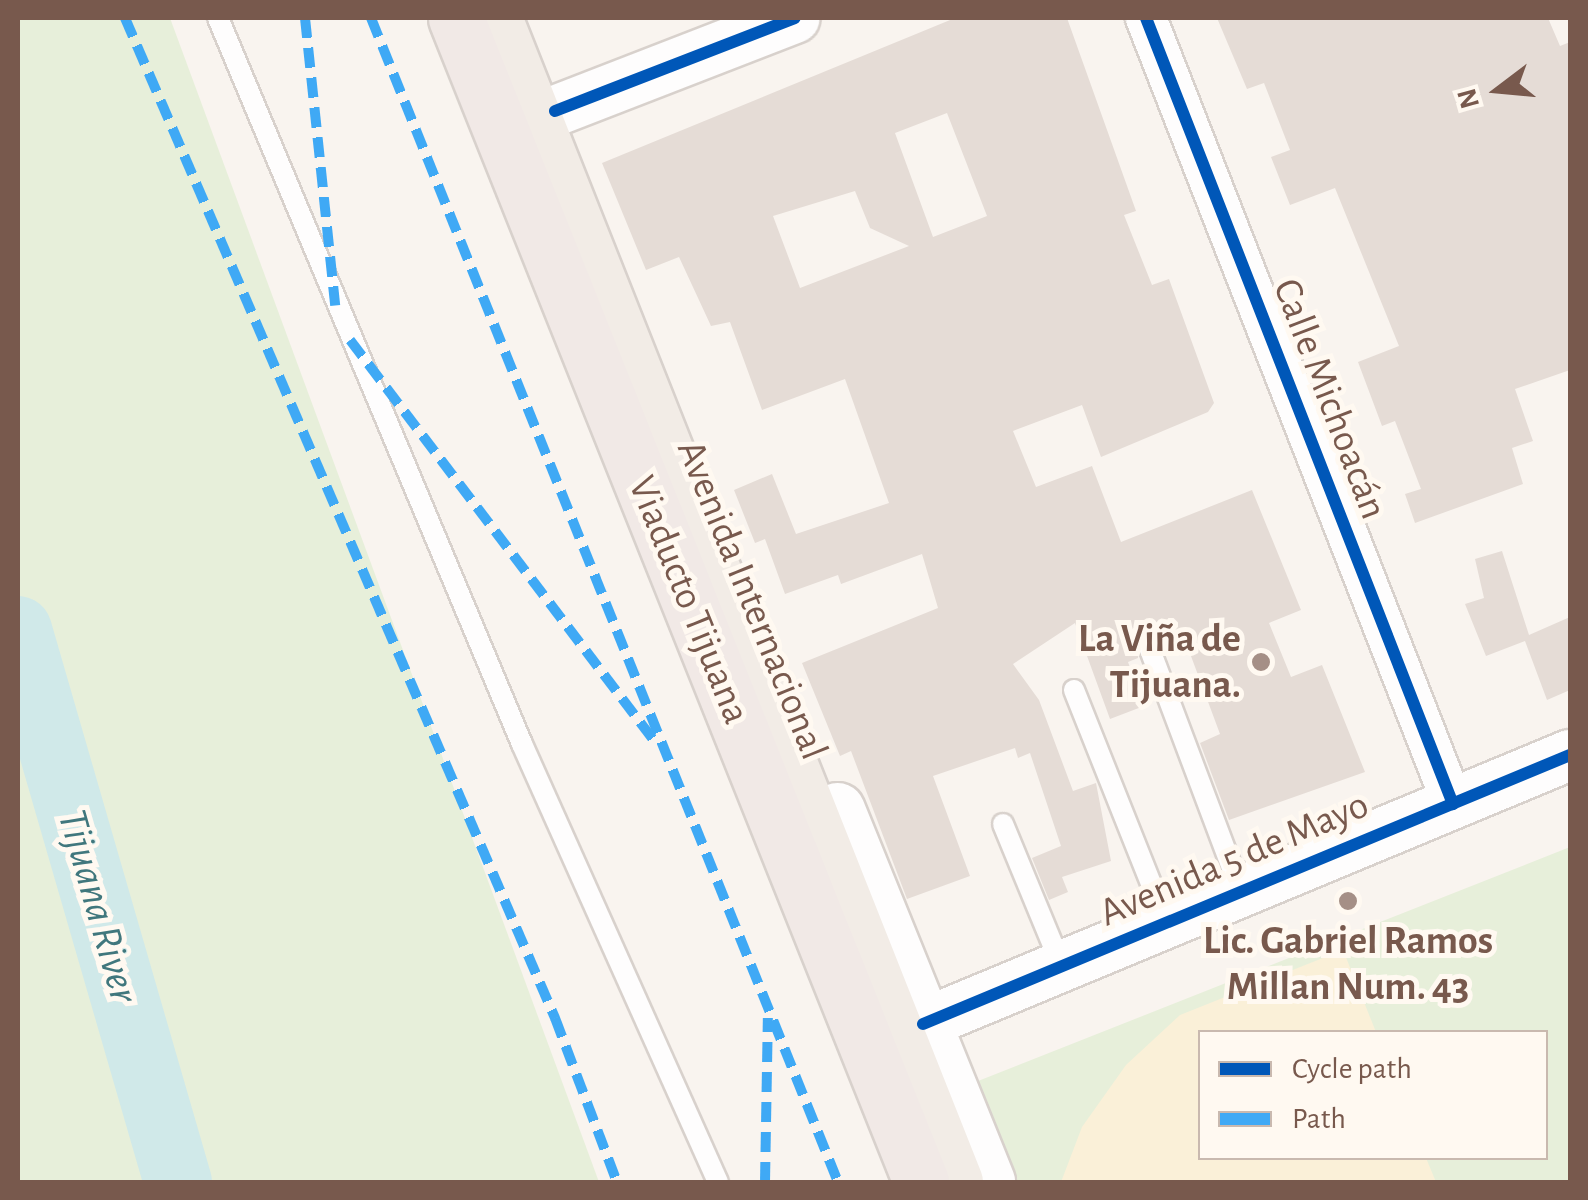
<!DOCTYPE html>
<html>
<head>
<meta charset="utf-8">
<style>
  body { margin:0 }
  #map { position:relative; width:1588px; height:1200px; overflow:hidden; background:#f9f4ef; font-family:"Alegreya Sans",sans-serif }
  div>[style] { position:absolute }
  [style*='--x'] { left:calc(var(--x)*1px); top:calc(var(--y)*1px); width:calc(var(--w)*1px); rotate:calc(var(--a)*1deg) }
  .green>* { inset:0; background:#e7efda }
  .sand>* { inset:0; background:#faf0d8 }
  .river>* { height:68px; margin:-34px; padding:0 34px; transform-origin:34px; border-radius:34px; background:#d0e9e9 }
  .building>* { inset:0; background:#e5dcd6 }
  .roads { filter:drop-shadow(2px 0 #d8d1cc) drop-shadow(-2px 0 #d8d1cc) drop-shadow(0 2px #d8d1cc) drop-shadow(0 -2px #d8d1cc) }
  .service>* { height:20px; margin:-10px; padding:0 10px; transform-origin:10px; border-radius:10px; background:#fefdfd }
  .minor>* { height:40px; margin:-20px; padding:0 20px; transform-origin:20px; border-radius:20px; background:#fefdfd }
  .tertiary>* { height:50px; margin:-25px; padding:0 25px; transform-origin:25px; border-radius:25px; background:#fefdfd }
  .secondary>* { height:55px; margin:-27.5px; padding:0 27.5px; transform-origin:27.5px; border-radius:27.5px; background:#fefdfd }
  .trunk>* { height:55px; margin:-27.5px; padding:0 27.5px; transform-origin:27.5px; border-radius:27.5px; background:#f2ece6 }
  .motorway>* { height:55px; margin:-27.5px; padding:0 27.5px; transform-origin:27.5px; border-radius:27.5px; background:#f1e9e6 }
  .quiet>* { height:10px; margin-top:-5px; transform-origin:0; background:repeating-linear-gradient(90deg,#3fa9f5 0 20px,transparent 0 30px) }
  .cycleway>* { height:12px; margin:-6px; padding:0 6px; transform-origin:6px; border-radius:6px; background:#0057b8 }
  .dots>* { width:28px; height:28px; translate:-50% -50%; box-sizing:border-box; border:5px solid #fff9f1; border-radius:50% }
  span { translate:-50% -50%; white-space:nowrap; text-align:center; line-height:1.15; -webkit-text-stroke:10px #fff9f1; paint-order:stroke }
  .street-label { font-size:40px; color:#78594d }
  .poi-label { font-size:40px; color:#78594d; font-weight:700 }
  .right { translate:-100% -50%; text-align:right }
  .water-label { font-size:42px; color:#40777d; font-style:italic }
  .frame { position:absolute; inset:0; border:20px solid #78594d; pointer-events:none }
  .legend { position:absolute; left:1198px; top:1030px; width:350px; height:130px; box-sizing:border-box; background:#fff9f1; border:2px solid #c9b9af; margin:0; padding:12px 18px; list-style:none; font-size:30px; color:#78594d }
  .legend li { display:flex; align-items:center; gap:20px; height:50px }
  .legend b { width:50px; border:2px solid #c9b9af }
  .north { position:absolute; left:1448px; top:40px; width:100px; height:100px; -webkit-text-stroke:8px #fff9f1; paint-order:stroke; rotate:254deg; font-size:28px; font-weight:700; line-height:40px; text-align:center; color:#78594d }
  .north::after { content:''; display:block; margin:auto; width:35px; height:45px; background:#78594d; clip-path:polygon(50% 0,100% 100%,50% 72%,0 100%) }
</style>
</head>
<body>
<div id="map">
  <div class="green">
    <div style="clip-path:polygon(18px 18px,170px 18px,599px 1182px,18px 1182px)"></div>
    <div style="clip-path:polygon(evenodd,1570px 847px,1570px 1182px,1012px 1182px,973px 1083px,1570px 847px,1200px 1032px,1546px 1032px,1546px 1158px,1200px 1158px,1200px 1032px)"></div>
  </div>
  <div class="sand">
    <div style="clip-path:polygon(1343px 950px,1376px 1032px,1200px 1032px,1200px 1158px,1426px 1158px,1436px 1182px,1061px 1182px,1082px 1127px,1126px 1065px,1180px 1015px)"></div>
  </div>
  <div class="river">
    <div style="--x:18;--y:630;--w:575;--a:73.84"></div>
  </div>
  <div class="building">
    <div style="clip-path:polygon(evenodd,955px 18px,1067px 18px,1136px 211px,1124px 215px,1152px 285px,1169px 279px,1214px 403px,1208px 412px,1101px 457px,1082px 405px,1013px 431px,1036px 487px,1092px 466px,1121px 542px,1252px 490px,1301px 610px,1269px 623px,1291px 677px,1322px 665px,1365px 772px,1229px 820px,1200px 743px,1220px 734px,1185px 640px,1164px 648px,1152px 634px,1139px 638px,1138px 658px,1128px 662px,1144px 706px,1110px 719px,1075px 623px,1013px 664px,1039px 700px,1073px 791px,1096px 783px,1111px 861px,1062px 877px,1068px 892px,1049px 900px,1032px 858px,1061px 846px,1030px 753px,1018px 758px,1015px 748px,933px 776px,970px 876px,907px 899px,851px 751px,840px 756px,802px 663px,938px 608px,922px 554px,841px 584px,838px 575px,785px 594px,765px 539px,755px 543px,734px 490px,772px 474px,796px 534px,889px 503px,845px 379px,762px 410px,730px 322px,711px 326px,679px 257px,646px 270px,602px 163px,955px 18px,947px 113px,987px 216px,933px 237px,895px 133px,947px 113px,955px 18px,855px 191px,870px 228px,909px 246px,800px 288px,773px 216px,855px 191px)"></div>
    <div style="clip-path:polygon(1217px 18px,1548px 18px,1560px 46px,1570px 42px,1570px 370px,1515px 389px,1533px 441px,1512px 448px,1523px 484px,1415px 523px,1405px 494px,1421px 489px,1395px 421px,1382px 426px,1358px 362px,1399px 346px,1335px 188px,1290px 205px,1271px 157px,1290px 150px,1264px 83px,1247px 89px)"></div>
    <div style="clip-path:polygon(1502px 551px,1529px 635px,1570px 617px,1570px 690px,1547px 700px,1525px 641px,1486px 656px,1465px 604px,1484px 598px,1475px 559px)"></div>
  </div>
  <div class="roads">
    <div class="service">
      <div style="--x:218;--y:18;--w:787;--a:67.28"></div>
      <div style="--x:522;--y:744;--w:480;--a:65.9"></div>
      <div style="--x:1149;--y:647;--w:262;--a:69.4"></div>
      <div style="--x:1074;--y:690;--w:249;--a:68.3"></div>
      <div style="--x:1003;--y:824;--w:152;--a:67.6"></div>
    </div>
    <div class="minor">
      <div style="--x:1146;--y:18;--w:844;--a:68.67"></div>
    </div>
    <div class="tertiary">
      <div style="--x:555;--y:111;--w:257;--a:-21.2"></div>
      <div style="--x:923;--y:1024;--w:701;--a:-22.58"></div>
    </div>
    <div class="secondary">
      <div style="--x:837;--y:810;--w:401;--a:68"></div>
    </div>
    <div class="trunk">
      <div style="--x:494;--y:18;--w:1252;--a:68.39"></div>
    </div>
    <div class="motorway">
      <div style="--x:456;--y:18;--w:1253;--a:68.22"></div>
    </div>
  </div>
  <div class="quiet">
    <div style="--x:125;--y:18;--w:1089;--a:66.73"></div>
    <div style="--x:555;--y:1018;--w:175;--a:69.3"></div>
    <div style="--x:305;--y:18;--w:289;--a:84"></div>
    <div style="--x:371;--y:18;--w:1254;--a:68.14"></div>
    <div style="--x:350;--y:340;--w:505;--a:52.81"></div>
    <div style="--x:765;--y:1182;--w:164;--a:-89"></div>
  </div>
  <div class="cycleway">
    <div style="--x:1146;--y:18;--w:844;--a:68.67"></div>
    <div style="--x:555;--y:111;--w:257;--a:-21.2"></div>
    <div style="--x:923;--y:1024;--w:701;--a:-22.58"></div>
  </div>
  <div class="dots">
    <div style="left:1261px;top:662px;background:#a58f86"></div>
    <div style="left:1348px;top:901px;background:#a58f86"></div>
  </div>
  <div class="street-label">
    <span style="left:1330px;top:399px;rotate:69deg">Calle Michoacán</span>
    <span style="left:689px;top:600px;rotate:68deg">Viaducto Tijuana</span>
    <span style="left:752px;top:600px;rotate:68deg">Avenida Internacional</span>
    <span style="left:1234px;top:859px;rotate:-23deg">Avenida 5 de Mayo</span>
  </div>
  <div class="poi-label">
    <span class="right" style="left:1241px;top:662px">La Viña de<br>Tijuana.</span>
    <span style="left:1348px;top:964px">Lic. Gabriel Ramos<br>Millan Num. 43</span>
  </div>
  <div class="water-label">
    <span style="left:98px;top:906px;rotate:74deg">Tijuana River</span>
  </div>
  <div class="frame"></div>
  <ul class="legend">
  <li><b style="height:12px;background:#0057b8"></b>Cycle path</li>
  <li><b style="height:12px;background:#3fa9f5"></b>Path</li>
  </ul>
  <div class="north">N</div>
</div>
</body>
</html>
